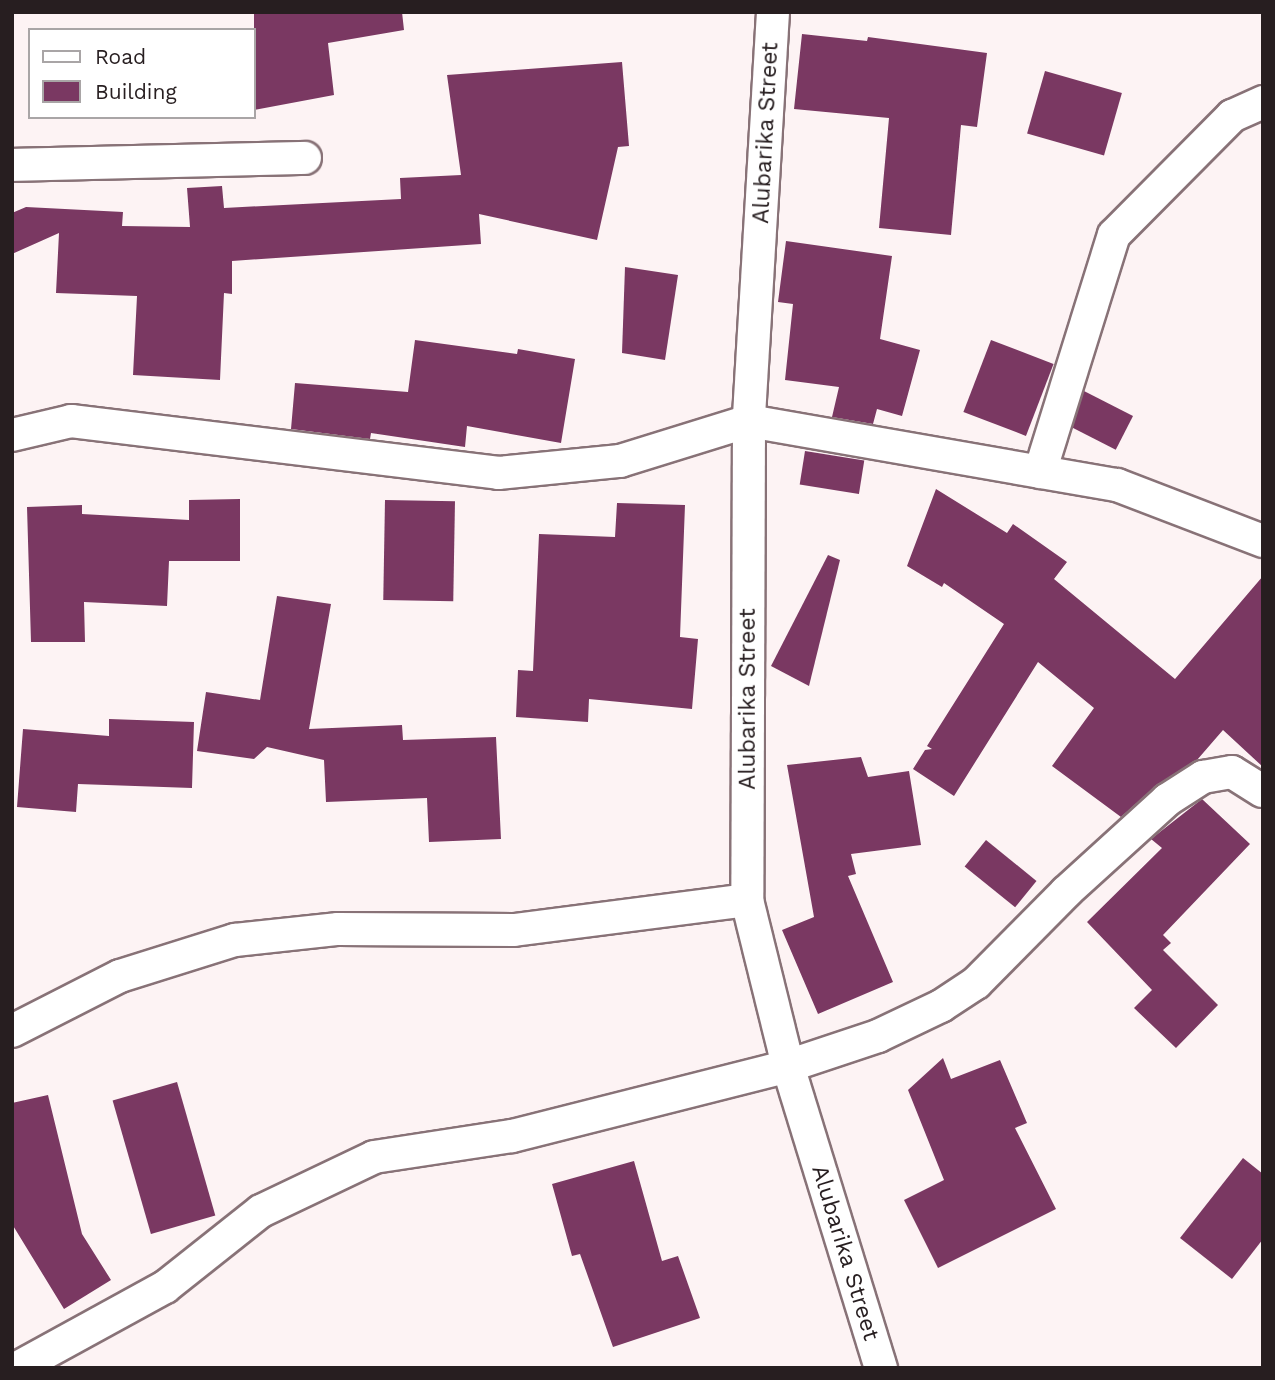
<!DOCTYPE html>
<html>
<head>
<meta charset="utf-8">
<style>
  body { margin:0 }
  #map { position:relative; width:1275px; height:1380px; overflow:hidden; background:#fdf3f4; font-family:"Work Sans",sans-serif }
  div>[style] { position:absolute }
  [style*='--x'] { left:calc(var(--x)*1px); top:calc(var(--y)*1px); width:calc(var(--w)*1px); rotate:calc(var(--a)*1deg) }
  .building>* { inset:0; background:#7a3862; transform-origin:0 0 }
  .roads { filter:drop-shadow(2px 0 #887277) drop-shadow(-2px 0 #887277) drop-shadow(0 2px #887277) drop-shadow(0 -2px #887277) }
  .minor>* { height:32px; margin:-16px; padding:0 16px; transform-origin:16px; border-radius:16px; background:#fff }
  span { translate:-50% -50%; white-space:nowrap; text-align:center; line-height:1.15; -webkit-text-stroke:7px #fff; paint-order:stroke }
  .street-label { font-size:23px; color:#271e20 }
  .frame { position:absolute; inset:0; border:14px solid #271e20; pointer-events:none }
  .legend { position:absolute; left:28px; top:28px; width:228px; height:91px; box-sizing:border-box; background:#fff; border:2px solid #a9a5a6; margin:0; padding:9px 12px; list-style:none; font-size:21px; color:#271e20 }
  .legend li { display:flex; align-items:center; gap:14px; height:35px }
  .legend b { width:35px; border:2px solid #a9a5a6 }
</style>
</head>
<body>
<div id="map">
  <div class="building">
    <div style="clip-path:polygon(254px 12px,402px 12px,404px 30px,328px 43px,334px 95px,254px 110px)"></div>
    <div style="clip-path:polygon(802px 34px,867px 41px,868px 37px,987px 53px,977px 127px,961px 125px,951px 235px,879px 228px,889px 118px,794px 109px)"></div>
    <div style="clip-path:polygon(622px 62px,629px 146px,618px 147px,597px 240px,479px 214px,481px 244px,232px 261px,232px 294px,224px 293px,220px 380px,133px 375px,137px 296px,56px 293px,59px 233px,12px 254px,12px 213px,26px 207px,123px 212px,122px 226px,190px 227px,187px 188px,222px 186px,224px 208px,401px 199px,400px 178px,461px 175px,447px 75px)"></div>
    <div style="left:1045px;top:71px;width:80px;height:65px;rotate:16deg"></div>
    <div style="clip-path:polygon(786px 241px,892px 256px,880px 339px,920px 350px,902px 416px,877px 409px,873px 424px,832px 417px,839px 387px,785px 380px,793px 304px,778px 302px)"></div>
    <div style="clip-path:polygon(625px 267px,678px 275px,665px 360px,622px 353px)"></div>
    <div style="clip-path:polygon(415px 340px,517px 354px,518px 349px,575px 359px,561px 443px,467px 426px,465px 447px,371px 433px,370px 439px,291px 429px,295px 383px,408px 392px)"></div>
    <div style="left:991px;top:340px;width:67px;height:77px;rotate:21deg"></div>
    <div style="left:1084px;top:391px;width:55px;height:38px;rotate:27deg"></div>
    <div style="left:805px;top:451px;width:60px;height:34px;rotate:9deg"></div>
    <div style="clip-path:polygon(936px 489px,1007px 533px,1013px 524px,1067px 562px,1054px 579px,1175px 679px,1263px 576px,1263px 767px,1223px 730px,1197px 760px,1157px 785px,1121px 817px,1052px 766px,1094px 708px,1038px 662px,954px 796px,913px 769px,925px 750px,932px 749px,927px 746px,1004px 624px,944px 583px,942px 587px,907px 566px)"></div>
    <div style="clip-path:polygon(240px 499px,240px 561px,169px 561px,167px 606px,84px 602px,85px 642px,31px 642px,27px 507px,82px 505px,82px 514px,189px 520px,189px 500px)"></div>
    <div style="left:385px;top:500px;width:70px;height:100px;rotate:1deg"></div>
    <div style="clip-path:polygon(617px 503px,685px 505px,680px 637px,698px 639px,692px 709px,589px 699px,588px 722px,516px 717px,518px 670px,533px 671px,539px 534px,615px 537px)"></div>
    <div style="clip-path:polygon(828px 555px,840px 560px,809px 686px,771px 666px)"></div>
    <div style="clip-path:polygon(277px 596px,331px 604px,309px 729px,402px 725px,403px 740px,496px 737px,501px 839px,429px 842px,427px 798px,326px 802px,324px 760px,267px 747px,254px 759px,197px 751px,206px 692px,260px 700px)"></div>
    <div style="clip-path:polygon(109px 719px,194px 722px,192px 788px,78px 784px,76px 812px,17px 807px,23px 729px,109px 736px)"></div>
    <div style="clip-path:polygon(861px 757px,868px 777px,909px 771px,921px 845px,851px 854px,856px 874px,848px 876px,893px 982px,818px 1014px,782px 930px,814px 917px,787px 765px)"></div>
    <div style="clip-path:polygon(1202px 799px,1250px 844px,1163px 935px,1171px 943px,1163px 950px,1218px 1005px,1176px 1048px,1134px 1008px,1152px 990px,1087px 922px,1162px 848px,1151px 839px)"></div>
    <div style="left:986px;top:840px;width:65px;height:34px;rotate:39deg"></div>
    <div style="clip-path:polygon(943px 1058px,951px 1079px,1000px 1060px,1027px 1123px,1015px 1128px,1056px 1209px,938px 1268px,904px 1200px,944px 1180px,908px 1090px)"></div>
    <div style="left:177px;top:1082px;width:139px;height:67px;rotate:74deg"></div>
    <div style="clip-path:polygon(48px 1095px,82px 1234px,111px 1280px,64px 1309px,12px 1224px,12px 1103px)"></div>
    <div style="clip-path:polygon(1243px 1158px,1263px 1174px,1263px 1239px,1232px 1279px,1180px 1238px)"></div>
    <div style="clip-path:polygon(634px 1161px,662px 1261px,678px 1256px,700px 1318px,613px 1347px,580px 1254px,572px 1256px,552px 1184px)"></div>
  </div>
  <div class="roads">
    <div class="minor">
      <div style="--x:773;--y:12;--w:410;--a:93.4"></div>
      <div style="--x:749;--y:421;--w:479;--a:90.2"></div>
      <div style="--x:747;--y:900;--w:171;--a:76.1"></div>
      <div style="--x:788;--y:1066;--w:316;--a:72.9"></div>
      <div style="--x:12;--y:165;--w:293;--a:-1.4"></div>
      <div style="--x:12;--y:435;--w:61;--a:-13.3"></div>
      <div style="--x:71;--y:421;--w:431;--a:6.9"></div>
      <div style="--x:499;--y:473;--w:122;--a:-5.7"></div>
      <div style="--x:620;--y:461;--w:135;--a:-17.2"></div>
      <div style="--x:749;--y:421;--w:374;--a:9.9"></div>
      <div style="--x:1117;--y:485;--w:156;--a:21"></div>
      <div style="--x:1040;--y:472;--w:248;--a:-72.7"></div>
      <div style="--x:1114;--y:235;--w:168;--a:-45.2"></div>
      <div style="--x:1232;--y:116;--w:34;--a:-24"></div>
      <div style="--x:12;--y:1031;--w:121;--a:-27"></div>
      <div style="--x:120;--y:976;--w:121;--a:-17.4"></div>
      <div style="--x:235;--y:940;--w:104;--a:-6.1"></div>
      <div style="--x:338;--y:929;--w:176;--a:0.3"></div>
      <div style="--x:514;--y:930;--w:235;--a:-7.3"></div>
      <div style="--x:17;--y:1368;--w:169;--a:-28.7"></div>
      <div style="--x:165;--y:1287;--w:122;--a:-38.4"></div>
      <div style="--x:261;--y:1211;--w:125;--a:-25.5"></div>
      <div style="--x:374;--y:1157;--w:140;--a:-8.7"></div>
      <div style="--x:512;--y:1136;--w:285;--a:-14.2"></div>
      <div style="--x:788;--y:1066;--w:95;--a:-18.4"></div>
      <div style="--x:878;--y:1036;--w:70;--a:-25.5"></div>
      <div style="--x:941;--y:1006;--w:42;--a:-33.3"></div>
      <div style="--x:976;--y:983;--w:128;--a:-45.3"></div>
      <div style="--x:1066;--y:892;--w:137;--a:-42.3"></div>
      <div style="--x:1167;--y:800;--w:43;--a:-32.6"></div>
      <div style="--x:1203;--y:777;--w:29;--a:-10"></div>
      <div style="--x:1232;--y:772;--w:36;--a:32"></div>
    </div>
  </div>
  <div class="street-label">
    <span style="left:766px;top:133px;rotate:-87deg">Alubarika Street</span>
    <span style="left:748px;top:699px;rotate:-90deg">Alubarika Street</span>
    <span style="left:845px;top:1253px;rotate:73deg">Alubarika Street</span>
  </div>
  <div class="frame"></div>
  <ul class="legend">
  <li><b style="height:9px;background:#fff"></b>Road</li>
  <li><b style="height:19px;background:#7a3862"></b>Building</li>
  </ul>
</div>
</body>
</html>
